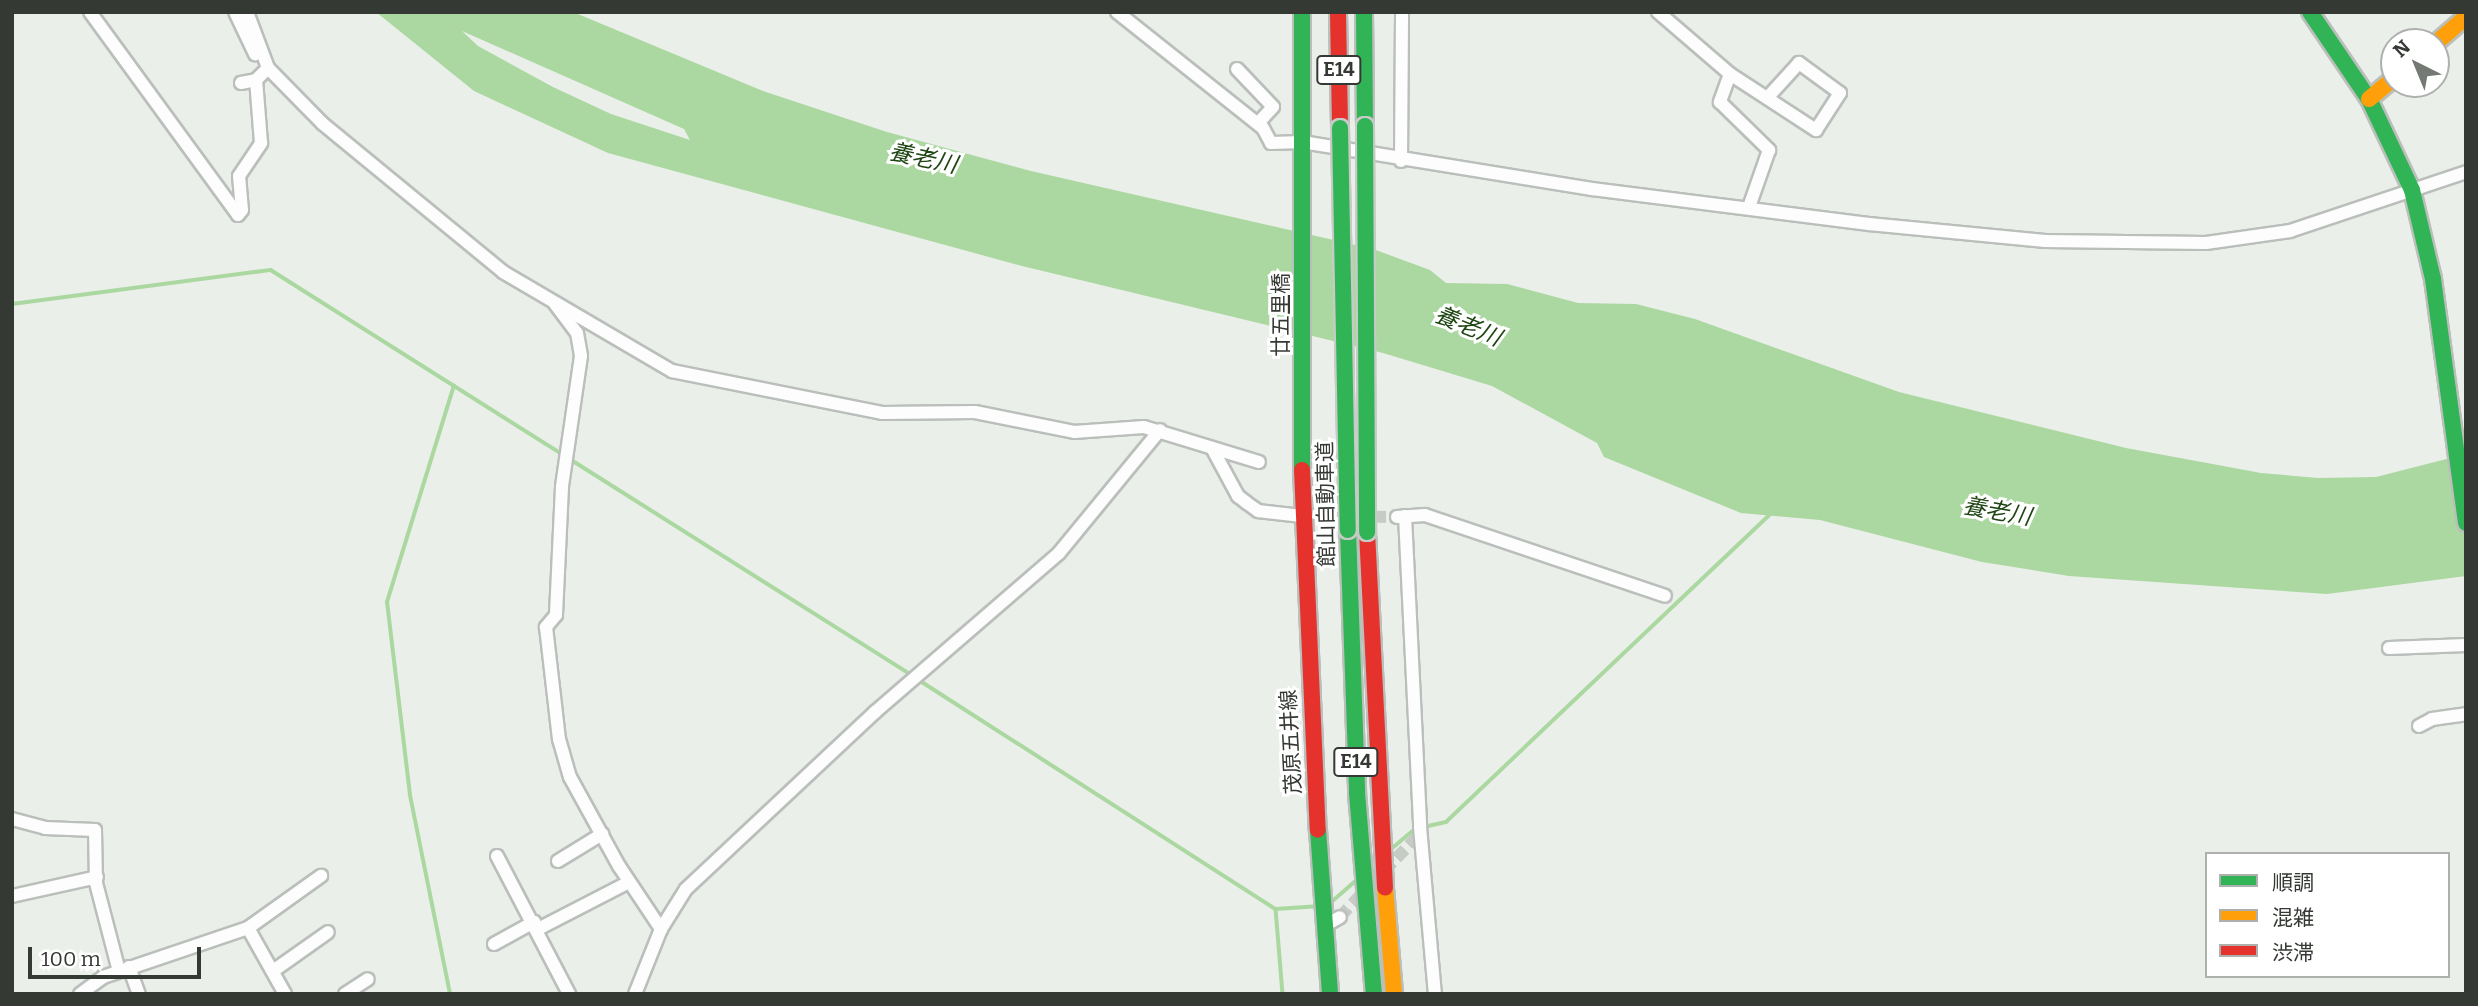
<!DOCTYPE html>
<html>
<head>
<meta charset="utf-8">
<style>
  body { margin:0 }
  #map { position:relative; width:2478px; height:1006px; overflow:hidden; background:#eaefea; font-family:Bitter,"Noto Sans JP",serif }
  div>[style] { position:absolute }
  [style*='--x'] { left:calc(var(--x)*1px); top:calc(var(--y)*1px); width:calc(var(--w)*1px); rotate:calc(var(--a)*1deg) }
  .water>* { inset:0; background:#abd8a0 }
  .stream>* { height:3.5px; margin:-1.75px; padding:0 1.75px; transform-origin:1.75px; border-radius:1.75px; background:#abd8a0 }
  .street-tunnel>* { height:12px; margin-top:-6px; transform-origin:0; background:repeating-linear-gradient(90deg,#c6cbc6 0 12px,transparent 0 18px) }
  .roads { filter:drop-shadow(2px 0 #bbbfbb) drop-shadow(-2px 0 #bbbfbb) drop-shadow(0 2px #bbbfbb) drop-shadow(0 -2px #bbbfbb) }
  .street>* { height:12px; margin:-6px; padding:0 6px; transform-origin:6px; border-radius:6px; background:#fcfdfc }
  .fast>* { height:16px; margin:-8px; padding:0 8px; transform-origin:8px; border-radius:8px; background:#30b455 }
  .slow>* { height:16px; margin:-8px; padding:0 8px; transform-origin:8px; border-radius:8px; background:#ff9f0a }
  .jam>* { height:16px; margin:-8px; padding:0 8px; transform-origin:8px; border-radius:8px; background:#e5322d }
  .bridges { filter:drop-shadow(2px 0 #c8cac7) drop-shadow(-2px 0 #c8cac7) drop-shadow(0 2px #c8cac7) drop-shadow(0 -2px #c8cac7) }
  .fast-bridge>* { height:16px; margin:-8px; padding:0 8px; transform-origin:8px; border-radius:8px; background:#30b455 }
  span { translate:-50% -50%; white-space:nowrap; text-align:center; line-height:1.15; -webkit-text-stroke:6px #fff; paint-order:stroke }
  .shield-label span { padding:2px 5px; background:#fff; border:2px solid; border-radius:5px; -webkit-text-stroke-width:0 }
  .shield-label { font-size:19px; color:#353934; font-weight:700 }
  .street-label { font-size:21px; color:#353934 }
  .water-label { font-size:23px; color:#1f4713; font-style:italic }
  .frame { position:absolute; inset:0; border:14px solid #353934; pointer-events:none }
  .legend { position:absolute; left:2205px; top:852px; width:245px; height:126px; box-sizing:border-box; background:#fff; border:2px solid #aeb0ae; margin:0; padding:9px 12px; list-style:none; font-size:21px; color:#353934 }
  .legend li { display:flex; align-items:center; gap:14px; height:35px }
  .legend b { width:35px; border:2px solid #aeb0ae }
  .north { position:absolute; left:2380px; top:28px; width:70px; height:70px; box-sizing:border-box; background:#fff; border:2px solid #aeb0ae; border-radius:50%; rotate:317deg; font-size:19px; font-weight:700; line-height:28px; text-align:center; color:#353934 }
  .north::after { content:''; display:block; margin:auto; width:24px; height:32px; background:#747974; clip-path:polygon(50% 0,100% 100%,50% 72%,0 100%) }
  .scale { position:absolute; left:28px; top:947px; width:173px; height:32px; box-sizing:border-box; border:4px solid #353934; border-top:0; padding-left:9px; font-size:21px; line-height:24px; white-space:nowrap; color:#353934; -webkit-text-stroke:5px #fff; paint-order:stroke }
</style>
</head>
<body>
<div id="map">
  <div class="water">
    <div style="clip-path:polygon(evenodd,376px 12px,573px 12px,763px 91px,887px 132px,1031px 171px,1373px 249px,1430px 270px,1446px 283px,1507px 284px,1578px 303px,1636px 304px,1695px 319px,1899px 392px,2126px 448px,2261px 473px,2318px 478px,2376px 477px,2466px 454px,2466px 576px,2327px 594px,2069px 576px,1982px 562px,1820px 520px,1741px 513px,1604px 457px,1597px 443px,1492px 386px,1383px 353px,1022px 266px,608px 153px,474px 91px,376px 12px,462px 31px,684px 129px,690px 140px,611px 114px,553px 87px,478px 46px,462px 31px)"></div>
  </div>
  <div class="stream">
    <div style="--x:12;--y:304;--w:261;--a:-7.5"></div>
    <div style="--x:271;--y:270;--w:347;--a:32.3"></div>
    <div style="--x:570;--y:459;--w:406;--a:32.3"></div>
    <div style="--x:919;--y:680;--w:424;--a:32.7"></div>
    <div style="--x:1276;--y:909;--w:44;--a:-3.9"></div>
    <div style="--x:1424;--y:827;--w:23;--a:-13"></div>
    <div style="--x:1446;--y:822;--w:449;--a:-43.5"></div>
    <div style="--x:1390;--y:850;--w:34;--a:-40"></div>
    <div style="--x:1328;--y:905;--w:37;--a:-41"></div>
    <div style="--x:1276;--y:909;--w:85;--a:85.3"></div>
    <div style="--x:450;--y:994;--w:203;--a:-101.4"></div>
    <div style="--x:410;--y:795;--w:194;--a:-96.8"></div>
    <div style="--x:387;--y:602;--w:226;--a:-72.8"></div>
  </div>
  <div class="street-tunnel">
    <div style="--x:1302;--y:516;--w:95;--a:0.6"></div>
    <div style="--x:1384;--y:871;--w:46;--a:-45.9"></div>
    <div style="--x:1340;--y:917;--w:38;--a:-47"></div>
  </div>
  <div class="roads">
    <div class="street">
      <div style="--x:90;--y:12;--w:251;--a:53.9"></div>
      <div style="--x:235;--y:12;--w:47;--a:64.5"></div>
      <div style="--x:247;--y:12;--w:60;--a:69.4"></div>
      <div style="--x:268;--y:68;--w:78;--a:45.5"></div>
      <div style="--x:323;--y:124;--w:233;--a:39.4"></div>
      <div style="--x:503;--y:272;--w:196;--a:30.4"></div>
      <div style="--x:672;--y:371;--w:214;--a:11.3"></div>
      <div style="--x:882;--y:413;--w:93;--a:-0.6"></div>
      <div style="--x:975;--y:412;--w:101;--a:11.4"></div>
      <div style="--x:1074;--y:432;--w:70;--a:-4.1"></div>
      <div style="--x:1144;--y:427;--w:120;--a:16.9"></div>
      <div style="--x:1117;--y:12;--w:186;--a:38.5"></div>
      <div style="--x:1263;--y:128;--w:17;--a:62"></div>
      <div style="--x:1271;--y:143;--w:31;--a:-2"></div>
      <div style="--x:1302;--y:142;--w:294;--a:9.2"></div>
      <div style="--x:1592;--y:189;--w:279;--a:7.2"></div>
      <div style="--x:1869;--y:224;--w:177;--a:5.5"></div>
      <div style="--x:2045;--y:241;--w:161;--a:0.7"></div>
      <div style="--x:2206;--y:243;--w:85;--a:-8.1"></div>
      <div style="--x:2290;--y:231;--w:186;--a:-18.5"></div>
      <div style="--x:1658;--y:12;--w:95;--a:40.7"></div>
      <div style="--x:1730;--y:74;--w:103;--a:33.1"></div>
      <div style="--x:1816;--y:130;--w:44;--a:-57"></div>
      <div style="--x:1840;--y:93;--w:51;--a:-143.8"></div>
      <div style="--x:1799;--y:63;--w:47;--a:132.4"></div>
      <div style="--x:1237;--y:69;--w:52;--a:46.5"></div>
      <div style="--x:1273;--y:107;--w:22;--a:133"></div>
      <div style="--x:1730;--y:74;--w:30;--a:110"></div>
      <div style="--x:1720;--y:102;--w:69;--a:44.4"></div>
      <div style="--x:1769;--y:150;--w:60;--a:109.3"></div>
      <div style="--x:241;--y:83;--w:15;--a:-11"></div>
      <div style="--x:1401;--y:161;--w:149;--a:-89.6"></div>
      <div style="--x:238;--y:215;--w:6;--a:-51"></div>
      <div style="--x:242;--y:210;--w:34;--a:-95"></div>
      <div style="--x:239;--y:176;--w:40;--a:-56"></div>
      <div style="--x:261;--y:143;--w:63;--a:-94.5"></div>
      <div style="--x:256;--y:80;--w:17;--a:-45"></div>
      <div style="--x:555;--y:304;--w:36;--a:53"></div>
      <div style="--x:577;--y:333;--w:23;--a:80"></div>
      <div style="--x:581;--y:356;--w:132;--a:98.3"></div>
      <div style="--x:562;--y:487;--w:128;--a:92.7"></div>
      <div style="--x:556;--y:615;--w:16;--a:130"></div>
      <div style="--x:546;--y:627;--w:113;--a:83.4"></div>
      <div style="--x:559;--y:739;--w:40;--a:74"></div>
      <div style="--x:570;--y:777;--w:102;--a:61.2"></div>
      <div style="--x:619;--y:866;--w:76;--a:56.3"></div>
      <div style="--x:1212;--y:448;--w:55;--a:61.6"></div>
      <div style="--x:1238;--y:496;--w:11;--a:38"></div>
      <div style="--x:1247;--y:503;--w:14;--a:36"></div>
      <div style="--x:1258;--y:511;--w:44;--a:6.5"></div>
      <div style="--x:1405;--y:516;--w:311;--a:87.2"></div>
      <div style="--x:1420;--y:827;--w:168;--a:84.9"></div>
      <div style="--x:1397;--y:517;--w:28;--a:-4"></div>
      <div style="--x:1425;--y:515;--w:253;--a:18.6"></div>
      <div style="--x:2389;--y:648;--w:77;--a:-2.2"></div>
      <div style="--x:2419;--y:726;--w:15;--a:-28"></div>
      <div style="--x:2432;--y:719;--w:34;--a:-8"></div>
      <div style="--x:12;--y:819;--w:34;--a:15"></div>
      <div style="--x:45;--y:828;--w:50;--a:2.3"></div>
      <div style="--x:95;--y:830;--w:53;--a:88.9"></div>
      <div style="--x:96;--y:883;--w:91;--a:75.4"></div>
      <div style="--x:497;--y:856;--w:156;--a:62.4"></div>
      <div style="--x:558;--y:861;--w:52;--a:-31.5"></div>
      <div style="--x:12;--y:896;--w:87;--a:-12.6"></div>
      <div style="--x:1324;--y:926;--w:18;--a:-29"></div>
      <div style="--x:248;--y:928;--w:76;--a:60.7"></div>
      <div style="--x:538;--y:929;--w:102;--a:-27.3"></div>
      <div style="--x:494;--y:944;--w:46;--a:-28.8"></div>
      <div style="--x:129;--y:967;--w:29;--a:70"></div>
      <div style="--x:273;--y:971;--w:67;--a:-35.3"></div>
      <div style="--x:80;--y:994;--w:29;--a:-36"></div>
      <div style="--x:103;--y:977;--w:153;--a:-18.7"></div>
      <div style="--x:248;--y:928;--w:90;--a:-35.5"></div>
      <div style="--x:345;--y:994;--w:27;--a:-33"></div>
      <div style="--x:635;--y:994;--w:70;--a:-68.2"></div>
      <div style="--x:661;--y:929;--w:47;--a:-58"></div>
      <div style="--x:686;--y:889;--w:259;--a:-43.1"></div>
      <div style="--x:875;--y:712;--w:243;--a:-40.8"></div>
      <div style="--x:1059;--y:553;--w:159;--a:-50.6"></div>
    </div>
    <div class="fast">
      <div style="--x:1302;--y:12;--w:458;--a:90"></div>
      <div style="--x:1364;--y:12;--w:114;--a:89.5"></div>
      <div style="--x:2310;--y:12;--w:105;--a:55.9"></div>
      <div style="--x:2369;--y:99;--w:101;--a:64.7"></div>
      <div style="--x:2412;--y:190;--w:91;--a:76.7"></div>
      <div style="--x:2433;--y:279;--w:246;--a:82.3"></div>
      <div style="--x:1348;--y:530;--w:263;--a:88"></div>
      <div style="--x:1357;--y:793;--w:202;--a:85.2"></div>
      <div style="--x:1318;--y:830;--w:164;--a:85.8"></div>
    </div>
    <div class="slow">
      <div style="--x:2436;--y:43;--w:40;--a:-41"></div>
      <div style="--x:2369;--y:99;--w:33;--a:-40"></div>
      <div style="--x:1385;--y:888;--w:106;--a:85.1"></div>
    </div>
    <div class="jam">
      <div style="--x:1338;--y:12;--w:116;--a:89"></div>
      <div style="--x:1302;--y:470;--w:360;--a:87.5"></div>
      <div style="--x:1367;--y:532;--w:356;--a:87.1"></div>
    </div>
  </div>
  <div class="bridges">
    <div class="fast-bridge">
      <div style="--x:1365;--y:126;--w:406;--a:89.7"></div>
      <div style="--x:1340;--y:128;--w:402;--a:88.9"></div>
    </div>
  </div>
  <div class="shield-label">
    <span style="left:1339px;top:70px">E14</span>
    <span style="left:1356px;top:762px">E14</span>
  </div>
  <div class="street-label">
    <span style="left:1281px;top:315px;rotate:-90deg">廿五里橋</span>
    <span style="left:1326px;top:504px;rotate:-91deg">館山自動車道</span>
    <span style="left:1291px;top:742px;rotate:-93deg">茂原五井線</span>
  </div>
  <div class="water-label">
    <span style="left:923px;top:158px;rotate:12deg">養老川</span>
    <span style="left:1468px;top:326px;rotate:22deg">養老川</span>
    <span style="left:1997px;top:511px;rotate:10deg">養老川</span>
  </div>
  <div class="frame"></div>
  <ul class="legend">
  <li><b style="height:9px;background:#30b455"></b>順調</li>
  <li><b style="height:9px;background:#ff9f0a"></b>混雑</li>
  <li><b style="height:9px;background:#e5322d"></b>渋滞</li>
  </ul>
  <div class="north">N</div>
  <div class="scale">100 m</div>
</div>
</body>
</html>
